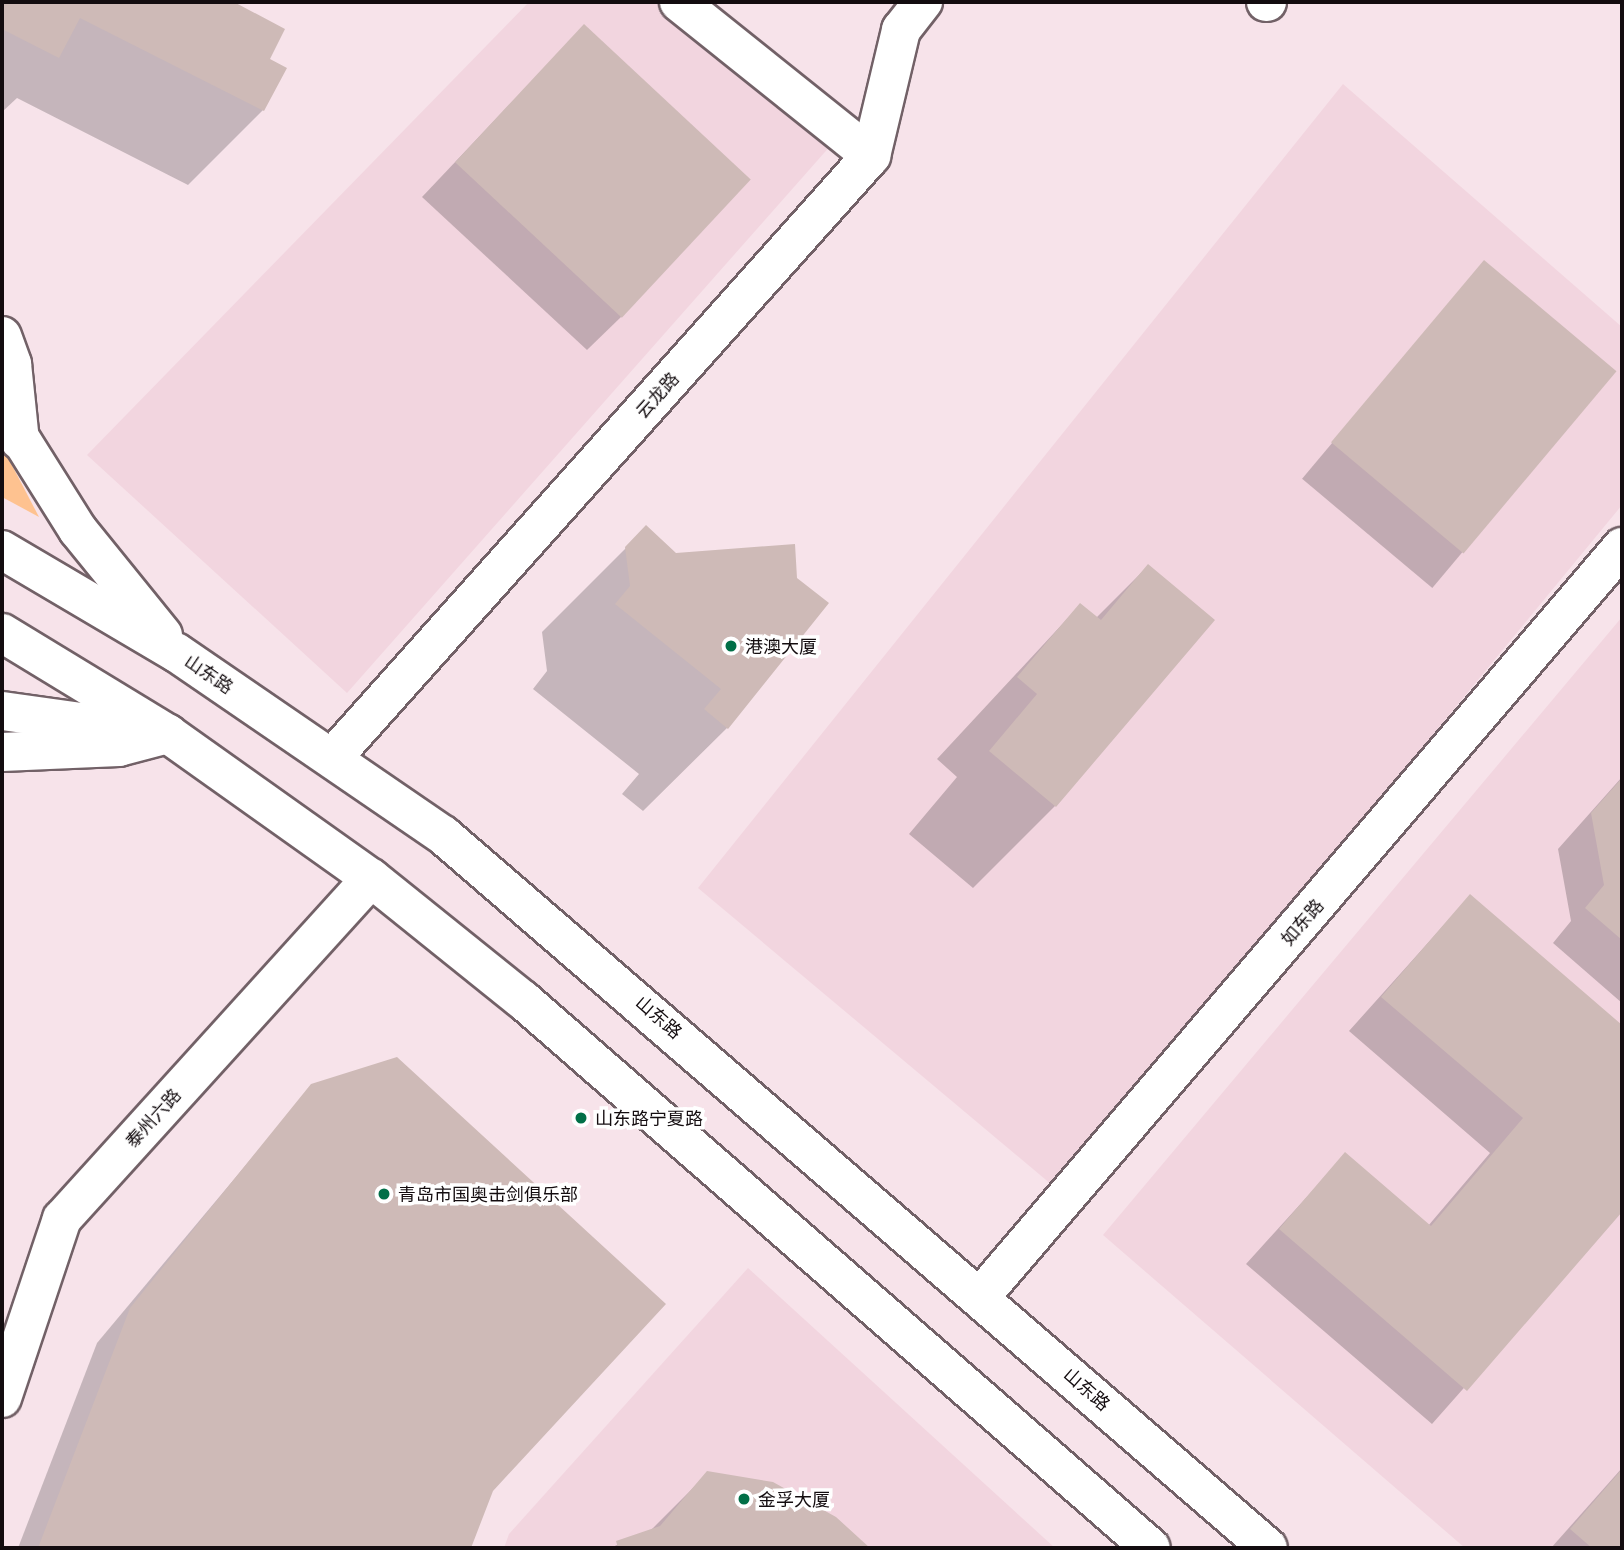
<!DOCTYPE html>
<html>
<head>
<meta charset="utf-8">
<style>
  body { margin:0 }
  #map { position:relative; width:1624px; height:1550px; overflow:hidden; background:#f7e3ea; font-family:Ubuntu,"Noto Sans SC",sans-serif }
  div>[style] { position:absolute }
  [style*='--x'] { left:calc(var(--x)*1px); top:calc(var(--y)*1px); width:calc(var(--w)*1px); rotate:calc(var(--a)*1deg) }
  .built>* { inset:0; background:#f2d5df }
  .green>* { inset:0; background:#fec290 }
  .shadow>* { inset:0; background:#0003; transform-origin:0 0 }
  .building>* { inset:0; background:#cebab7; transform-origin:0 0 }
  .roads { filter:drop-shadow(2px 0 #726167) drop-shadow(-2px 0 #726167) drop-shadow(0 2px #726167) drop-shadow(0 -2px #726167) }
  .minor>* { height:38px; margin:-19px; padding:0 19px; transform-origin:19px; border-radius:19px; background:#fff }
  .major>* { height:38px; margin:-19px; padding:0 19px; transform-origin:19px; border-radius:19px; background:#fff }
  .dots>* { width:19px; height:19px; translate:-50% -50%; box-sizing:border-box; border:4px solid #fff; border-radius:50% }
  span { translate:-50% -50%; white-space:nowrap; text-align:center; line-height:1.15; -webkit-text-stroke:7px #fff; paint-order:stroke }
  .street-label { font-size:18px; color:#130c0f }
  .poi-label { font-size:18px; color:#130c0f }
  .left { translate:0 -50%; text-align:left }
  .frame { position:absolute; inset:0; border:4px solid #130c0f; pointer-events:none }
</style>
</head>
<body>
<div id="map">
  <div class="built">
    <div style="clip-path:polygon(529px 2px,661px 2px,832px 144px,347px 693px,87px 455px)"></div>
    <div style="clip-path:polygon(1343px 84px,1622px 327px,1622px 505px,1058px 1190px,698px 888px)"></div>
    <div style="clip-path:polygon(1622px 617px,1622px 1548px,1465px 1548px,1103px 1235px)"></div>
    <div style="clip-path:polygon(748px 1268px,1055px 1548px,504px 1548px,509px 1534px)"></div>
  </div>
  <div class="green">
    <div style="clip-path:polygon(2px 446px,39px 517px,2px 497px)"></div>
  </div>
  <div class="shadow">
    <div style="clip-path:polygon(2px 2px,230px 2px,283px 29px,267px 60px,263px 110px,188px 185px,17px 98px,2px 112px)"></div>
    <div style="clip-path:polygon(584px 26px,621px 317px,587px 350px,422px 197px)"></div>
    <div style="left:1484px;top:262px;width:170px;height:283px;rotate:40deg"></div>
    <div style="clip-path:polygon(647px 527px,675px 554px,793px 546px,727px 728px,643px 811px,622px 794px,639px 774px,533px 689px,547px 671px,542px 632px)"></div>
    <div style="clip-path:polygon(1148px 566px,1055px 806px,973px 888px,909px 834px,957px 777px,937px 759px,1080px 605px,1096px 618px)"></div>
    <div style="clip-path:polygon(1622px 777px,1622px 1003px,1553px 943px,1571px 921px,1558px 849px)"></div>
    <div style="clip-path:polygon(1470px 896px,1622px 1027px,1622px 1209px,1432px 1424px,1246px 1264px,1345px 1155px,1428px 1226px,1490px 1153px,1349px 1031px)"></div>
    <div style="clip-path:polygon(312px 1086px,492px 1490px,469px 1548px,18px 1548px,97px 1343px)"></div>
    <div style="clip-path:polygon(1622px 1468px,1622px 1548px,1551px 1548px)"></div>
    <div style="clip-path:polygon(708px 1473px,839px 1522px,867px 1548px,610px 1548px,650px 1531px)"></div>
  </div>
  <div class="building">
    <div style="clip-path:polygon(2px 2px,234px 2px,285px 29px,270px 59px,287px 68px,264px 111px,80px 18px,59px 58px,2px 29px)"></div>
    <div style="left:584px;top:24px;width:228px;height:189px;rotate:43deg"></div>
    <div style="left:1484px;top:260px;width:173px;height:238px;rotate:40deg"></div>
    <div style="clip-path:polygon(646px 525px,676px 553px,795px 544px,797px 578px,829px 603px,728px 729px,704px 709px,721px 689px,615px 604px,630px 586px,625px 547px)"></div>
    <div style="clip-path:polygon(1148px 564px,1215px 620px,1056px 807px,989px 751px,1037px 694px,1017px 677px,1080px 603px,1101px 620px)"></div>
    <div style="clip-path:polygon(1622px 778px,1622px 940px,1585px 908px,1604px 885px,1591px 813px)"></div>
    <div style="clip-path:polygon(1470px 894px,1622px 1025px,1622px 1212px,1467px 1391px,1279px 1229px,1345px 1152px,1431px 1226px,1523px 1118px,1381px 997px)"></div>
    <div style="clip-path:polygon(397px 1057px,666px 1304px,493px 1491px,471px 1548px,38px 1548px,130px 1308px,311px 1084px)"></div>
    <div style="clip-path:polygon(1622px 1469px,1622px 1548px,1592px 1548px,1570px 1529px)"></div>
    <div style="clip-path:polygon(707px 1471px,773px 1482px,836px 1517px,870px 1548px,618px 1548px,616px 1541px,660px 1526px)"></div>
  </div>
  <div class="roads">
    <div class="minor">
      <div style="--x:679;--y:2;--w:246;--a:38.7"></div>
      <div style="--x:1266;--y:2;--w:1;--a:0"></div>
      <div style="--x:2;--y:336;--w:30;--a:70"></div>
      <div style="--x:12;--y:364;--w:77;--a:84.1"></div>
      <div style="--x:2;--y:752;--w:117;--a:-2.4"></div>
      <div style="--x:119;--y:747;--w:51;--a:-14.9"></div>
      <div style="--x:333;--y:757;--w:807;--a:-48.17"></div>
      <div style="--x:871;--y:156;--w:130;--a:-76.6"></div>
      <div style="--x:901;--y:30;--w:36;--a:-52"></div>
      <div style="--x:981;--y:1296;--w:986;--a:-49.44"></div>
      <div style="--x:2;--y:1398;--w:189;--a:-71.5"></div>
      <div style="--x:62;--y:1219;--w:460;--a:-47.8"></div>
    </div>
    <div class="major">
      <div style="--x:2;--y:409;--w:143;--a:57.9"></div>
      <div style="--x:78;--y:530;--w:135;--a:51"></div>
      <div style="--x:2;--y:550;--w:203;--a:30.5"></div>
      <div style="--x:177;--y:653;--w:322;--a:34.4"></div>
      <div style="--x:443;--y:835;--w:1090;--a:40.83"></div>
      <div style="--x:2;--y:633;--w:194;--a:31.3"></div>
      <div style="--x:168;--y:734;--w:249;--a:35.4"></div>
      <div style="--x:371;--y:878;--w:195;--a:38.8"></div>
      <div style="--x:523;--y:1000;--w:833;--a:41.11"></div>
      <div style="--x:2;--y:711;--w:151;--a:8"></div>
    </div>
  </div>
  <div class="dots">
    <div style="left:731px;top:646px;background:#016f47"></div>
    <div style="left:581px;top:1118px;background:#016f47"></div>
    <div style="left:384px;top:1194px;background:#016f47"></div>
    <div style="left:744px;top:1499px;background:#016f47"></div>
  </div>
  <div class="street-label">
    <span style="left:657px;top:395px;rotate:-48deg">云龙路</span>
    <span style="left:209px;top:674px;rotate:34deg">山东路</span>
    <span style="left:1302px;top:922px;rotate:-49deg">如东路</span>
    <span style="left:659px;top:1017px;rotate:41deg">山东路</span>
    <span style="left:153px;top:1118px;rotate:-48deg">泰州六路</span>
    <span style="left:1087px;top:1389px;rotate:41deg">山东路</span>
  </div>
  <div class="poi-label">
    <span class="left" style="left:745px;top:646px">港澳大厦</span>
    <span class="left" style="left:595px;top:1118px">山东路宁夏路</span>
    <span class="left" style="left:398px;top:1194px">青岛市国奥击剑俱乐部</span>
    <span class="left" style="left:758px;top:1499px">金孚大厦</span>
  </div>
  <div class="frame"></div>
</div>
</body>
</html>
